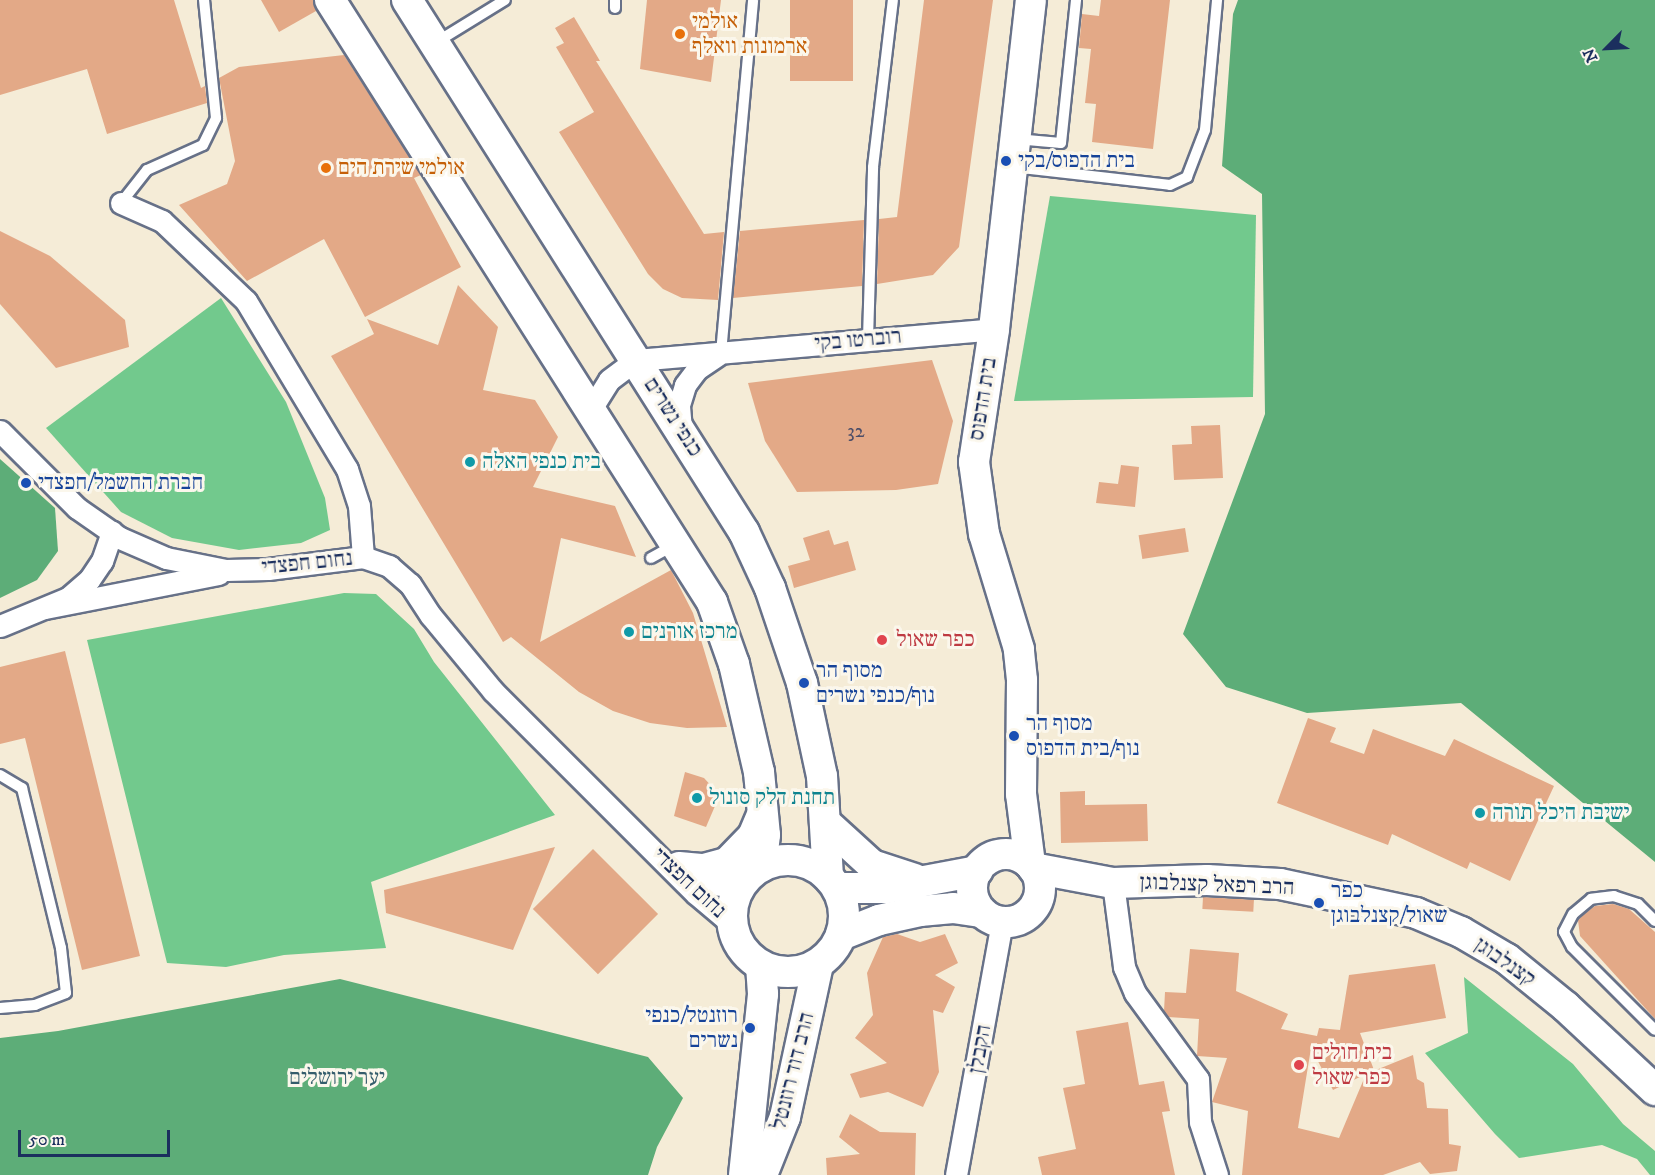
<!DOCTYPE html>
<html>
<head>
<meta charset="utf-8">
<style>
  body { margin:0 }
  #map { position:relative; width:1655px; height:1175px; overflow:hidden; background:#f5ecd7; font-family:"IM FELL DW Pica","Frank Ruhl Libre",serif }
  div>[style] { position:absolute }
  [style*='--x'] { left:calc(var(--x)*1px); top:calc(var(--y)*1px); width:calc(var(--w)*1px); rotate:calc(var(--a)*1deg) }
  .green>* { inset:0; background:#72c98d }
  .forest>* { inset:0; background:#5dad78 }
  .building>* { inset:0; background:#e3a987; transform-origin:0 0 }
  .roads { filter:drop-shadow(2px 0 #677188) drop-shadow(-2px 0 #677188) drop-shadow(0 2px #677188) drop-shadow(0 -2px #677188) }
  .lane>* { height:10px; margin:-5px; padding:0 5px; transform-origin:5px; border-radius:5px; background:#fff }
  .street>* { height:21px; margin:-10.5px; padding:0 10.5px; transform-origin:10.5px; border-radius:10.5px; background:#fff }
  .secondary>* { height:30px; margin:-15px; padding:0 15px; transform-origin:15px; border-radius:15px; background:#fff }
  .secondary>.ring { margin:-15px; padding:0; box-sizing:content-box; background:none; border:30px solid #fff; border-radius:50% }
  .dots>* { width:16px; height:16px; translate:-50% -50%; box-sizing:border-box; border:3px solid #fbf7ec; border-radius:50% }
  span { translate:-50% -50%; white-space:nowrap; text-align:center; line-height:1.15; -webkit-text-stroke:6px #fbf7ec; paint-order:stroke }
  .number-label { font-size:20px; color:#4d4e68 }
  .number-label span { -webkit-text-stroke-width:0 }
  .food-label { font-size:22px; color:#c56008 }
  .left { translate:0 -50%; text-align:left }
  .transit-label { font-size:22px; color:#164399 }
  .right { translate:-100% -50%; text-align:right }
  .street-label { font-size:22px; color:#1b2f5e }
  .culture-label { font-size:22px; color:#0d838f }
  .health-label { font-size:22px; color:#be3a42 }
  .park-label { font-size:22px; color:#355d6c }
  .north { position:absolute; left:1577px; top:18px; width:60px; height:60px; -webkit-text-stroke:4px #fbf7ec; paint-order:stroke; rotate:246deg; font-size:16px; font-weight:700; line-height:24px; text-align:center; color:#1b2f5e }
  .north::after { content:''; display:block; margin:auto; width:21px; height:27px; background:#1b2f5e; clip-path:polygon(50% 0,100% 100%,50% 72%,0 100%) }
  .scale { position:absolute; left:18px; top:1130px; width:152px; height:27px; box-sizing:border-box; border:3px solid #1b2f5e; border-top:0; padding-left:8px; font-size:18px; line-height:21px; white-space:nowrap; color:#1b2f5e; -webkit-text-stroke:4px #fbf7ec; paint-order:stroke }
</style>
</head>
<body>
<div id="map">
  <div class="green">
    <div style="clip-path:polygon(1050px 196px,1256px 215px,1253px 397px,1014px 401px)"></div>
    <div style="clip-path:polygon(221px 298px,286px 402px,325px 498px,330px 530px,301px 543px,239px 550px,172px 538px,121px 512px,46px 428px)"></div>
    <div style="clip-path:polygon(344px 593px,376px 594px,414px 629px,434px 662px,555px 815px,371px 882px,386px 948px,284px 955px,226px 967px,167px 963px,87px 640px)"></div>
    <div style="clip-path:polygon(1464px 977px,1573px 1064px,1623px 1124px,1655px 1151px,1655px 1175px,1650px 1175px,1637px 1159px,1602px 1145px,1519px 1158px,1495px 1134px,1425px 1053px,1468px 1033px)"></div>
  </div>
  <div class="forest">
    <div style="clip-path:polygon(1238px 0,1655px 0,1655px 862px,1461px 703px,1307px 713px,1226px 687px,1183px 634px,1265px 414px,1262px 194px,1222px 166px,1233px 14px)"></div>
    <div style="clip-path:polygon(0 459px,55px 508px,58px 551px,37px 580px,0 598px)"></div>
    <div style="clip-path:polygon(340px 979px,648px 1057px,683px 1098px,657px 1147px,648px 1175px,0 1175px,0 1038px,58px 1031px)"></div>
  </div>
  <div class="building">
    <div style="clip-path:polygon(0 0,174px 0,201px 88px,205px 86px,207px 103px,107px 134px,87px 69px,0 95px)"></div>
    <div style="clip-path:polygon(261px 0,313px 0,316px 11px,279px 32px)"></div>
    <div style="clip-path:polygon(647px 0,721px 0,711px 82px,640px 69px)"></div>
    <div style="left:790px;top:0;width:63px;height:81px"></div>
    <div style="clip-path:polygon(924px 0,993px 0,959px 247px,933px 275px,877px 284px,879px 219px,897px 217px)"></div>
    <div style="clip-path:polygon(1101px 0,1170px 0,1153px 149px,1092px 142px,1096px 104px,1085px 103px,1091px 49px,1079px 48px,1082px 14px,1099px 16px)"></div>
    <div style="clip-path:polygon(574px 17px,600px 61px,596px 61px,704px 234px,724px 232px,718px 300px,682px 298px,663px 289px,648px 274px,559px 132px,594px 112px,556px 47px,564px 43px,555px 28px)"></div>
    <div style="clip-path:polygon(344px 55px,421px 175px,414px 178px,461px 267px,365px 317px,324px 239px,247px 281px,179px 205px,227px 184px,235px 161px,219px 78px,239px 67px)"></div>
    <div style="clip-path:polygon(864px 220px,862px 286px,733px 298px,740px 231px)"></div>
    <div style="clip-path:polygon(0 231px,50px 256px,125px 320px,129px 347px,56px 368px,0 304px)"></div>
    <div style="clip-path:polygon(458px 285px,498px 327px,483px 390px,535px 400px,558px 437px,533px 487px,615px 506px,636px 557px,561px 538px,540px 642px,671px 570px,693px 613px,727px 727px,687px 728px,650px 723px,613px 711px,579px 692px,511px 637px,503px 642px,331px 356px,374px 334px,367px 319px,438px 345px)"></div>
    <div style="clip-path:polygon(932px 360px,953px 421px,938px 484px,896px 490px,797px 492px,765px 441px,748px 383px)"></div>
    <div style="clip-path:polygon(1220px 425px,1223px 478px,1174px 480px,1172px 445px,1192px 444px,1191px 426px)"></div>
    <div style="clip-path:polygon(1121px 465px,1139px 467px,1135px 507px,1096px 503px,1099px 482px,1118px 484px)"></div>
    <div style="left:1185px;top:528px;width:24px;height:47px;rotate:81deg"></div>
    <div style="clip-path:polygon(829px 530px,834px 545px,848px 541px,856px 570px,794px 588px,788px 566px,810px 560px,803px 538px)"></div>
    <div style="clip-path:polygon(65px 651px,140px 956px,82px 970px,25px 738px,0 744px,0 667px)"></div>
    <div style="clip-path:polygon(1308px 718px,1336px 728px,1330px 742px,1364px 754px,1373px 729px,1445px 756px,1454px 739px,1554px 786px,1510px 881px,1470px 862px,1467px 869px,1392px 834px,1388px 845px,1277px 803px)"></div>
    <div style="clip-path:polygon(685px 772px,704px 778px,715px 790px,715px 806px,706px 827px,674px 816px)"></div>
    <div style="clip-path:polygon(1085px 791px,1085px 805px,1147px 804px,1148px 841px,1061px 843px,1060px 792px)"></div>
    <div style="clip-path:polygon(555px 847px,513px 950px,386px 913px,384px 890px)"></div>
    <div style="left:593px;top:849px;width:92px;height:85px;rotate:45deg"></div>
    <div style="left:1203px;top:897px;width:51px;height:12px;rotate:3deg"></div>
    <div style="clip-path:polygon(1613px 904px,1629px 909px,1655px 932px,1655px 1019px,1580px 936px,1578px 920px,1583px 915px,1595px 906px)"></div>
    <div style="clip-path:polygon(897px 934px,920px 942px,945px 934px,958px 963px,935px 975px,955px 987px,943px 1013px,933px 1010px,939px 1072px,923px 1107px,888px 1092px,860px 1098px,850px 1074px,887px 1063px,855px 1038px,873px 1015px,867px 973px,883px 937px)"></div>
    <div style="clip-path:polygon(evenodd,1190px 949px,1239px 953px,1236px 991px,1288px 1014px,1281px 1029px,1317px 1036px,1319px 1028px,1340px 1030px,1349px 975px,1435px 964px,1446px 1018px,1360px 1033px,1374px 1070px,1371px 1072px,1413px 1055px,1417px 1079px,1424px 1083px,1427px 1108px,1448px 1109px,1449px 1144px,1461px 1146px,1457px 1171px,1430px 1174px,1420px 1162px,1383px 1175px,1242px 1175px,1248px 1111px,1212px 1102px,1227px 1058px,1197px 1056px,1199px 1019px,1168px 1017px,1164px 1011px,1165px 992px,1186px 993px,1190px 949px,1311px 1048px,1333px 1090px,1366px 1074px,1339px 1138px,1298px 1128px,1311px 1048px)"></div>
    <div style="clip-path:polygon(1128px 1022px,1139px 1085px,1164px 1081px,1170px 1111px,1162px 1112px,1175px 1175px,1042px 1175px,1038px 1157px,1076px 1149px,1063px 1088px,1085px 1084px,1076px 1031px)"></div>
    <div style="clip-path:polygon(850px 1114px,880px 1132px,916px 1133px,915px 1175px,827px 1175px,826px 1158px,860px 1154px,839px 1137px)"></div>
  </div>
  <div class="roads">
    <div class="lane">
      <div style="--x:615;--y:8;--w:8;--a:-90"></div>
      <div style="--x:435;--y:43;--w:82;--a:-31.6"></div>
      <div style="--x:1016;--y:139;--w:45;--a:5.1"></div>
      <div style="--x:1061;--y:143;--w:144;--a:-84"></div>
      <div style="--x:1013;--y:167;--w:158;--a:6.5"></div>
      <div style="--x:1170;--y:185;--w:19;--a:-25"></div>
      <div style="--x:1187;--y:177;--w:50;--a:-69"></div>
      <div style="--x:1205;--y:130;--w:131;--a:-84.7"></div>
      <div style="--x:121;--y:203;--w:42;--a:-51.8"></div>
      <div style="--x:147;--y:170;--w:61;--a:-24.1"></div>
      <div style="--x:203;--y:145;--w:30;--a:-64"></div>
      <div style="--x:216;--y:118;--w:119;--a:-95.8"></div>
      <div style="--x:868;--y:339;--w:172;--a:-88.3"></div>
      <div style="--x:873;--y:167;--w:168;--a:-83.2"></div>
      <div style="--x:721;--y:353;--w:354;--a:-84.8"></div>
      <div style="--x:651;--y:558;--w:26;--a:-29"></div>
      <div style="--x:0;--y:775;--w:26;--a:31"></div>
      <div style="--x:22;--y:788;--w:165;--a:76.3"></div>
      <div style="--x:61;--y:948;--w:45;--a:83.7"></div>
      <div style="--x:66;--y:993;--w:33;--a:159"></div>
      <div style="--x:35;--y:1005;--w:35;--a:175"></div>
      <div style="--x:1655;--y:921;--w:24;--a:-135"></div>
      <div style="--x:1638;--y:904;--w:25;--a:-162"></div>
      <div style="--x:1614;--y:896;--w:23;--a:173"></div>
      <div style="--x:1591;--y:899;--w:23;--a:140"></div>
      <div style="--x:1573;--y:914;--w:20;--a:117"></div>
      <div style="--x:1564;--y:932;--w:17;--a:62"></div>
      <div style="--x:1572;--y:947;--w:117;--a:45"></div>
    </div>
    <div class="street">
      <div style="--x:121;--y:203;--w:45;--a:23.7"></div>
      <div style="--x:162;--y:221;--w:116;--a:43.6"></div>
      <div style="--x:246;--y:301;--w:196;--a:59"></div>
      <div style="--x:347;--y:469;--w:39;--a:72"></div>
      <div style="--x:359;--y:506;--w:51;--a:85.5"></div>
      <div style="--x:591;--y:409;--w:34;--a:-58"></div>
      <div style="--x:609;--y:380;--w:34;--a:-37"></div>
      <div style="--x:636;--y:360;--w:359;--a:-4.9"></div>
      <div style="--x:681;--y:429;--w:24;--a:-95"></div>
      <div style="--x:679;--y:405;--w:21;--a:-73"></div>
      <div style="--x:685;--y:385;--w:20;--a:-53"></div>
      <div style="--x:697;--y:369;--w:25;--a:-34"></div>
      <div style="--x:0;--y:431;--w:109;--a:45"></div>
      <div style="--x:77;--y:508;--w:52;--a:34.9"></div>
      <div style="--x:120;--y:538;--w:50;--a:23.5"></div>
      <div style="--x:166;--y:558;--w:61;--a:11.3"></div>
      <div style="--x:226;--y:570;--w:42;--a:-1.4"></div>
      <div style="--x:268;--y:569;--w:96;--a:-7.2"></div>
      <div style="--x:363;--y:557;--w:28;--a:19"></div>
      <div style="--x:389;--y:566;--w:28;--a:41"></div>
      <div style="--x:410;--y:584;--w:38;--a:57"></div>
      <div style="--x:431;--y:616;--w:97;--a:50.4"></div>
      <div style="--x:493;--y:691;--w:286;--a:45"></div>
      <div style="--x:695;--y:893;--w:48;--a:40"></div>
      <div style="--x:45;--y:608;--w:177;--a:-11.1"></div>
      <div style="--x:0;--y:626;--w:74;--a:-22.4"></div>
      <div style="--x:68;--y:598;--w:28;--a:-41"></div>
      <div style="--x:89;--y:580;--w:23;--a:-56"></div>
      <div style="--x:102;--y:561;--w:31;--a:-71"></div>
      <div style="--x:682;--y:870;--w:30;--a:27"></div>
      <div style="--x:709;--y:884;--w:32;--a:4"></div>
      <div style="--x:1113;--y:883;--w:85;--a:82.5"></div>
      <div style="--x:1124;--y:967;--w:28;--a:67"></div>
      <div style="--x:1135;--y:993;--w:107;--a:53.8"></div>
      <div style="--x:1198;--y:1079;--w:43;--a:87.3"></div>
      <div style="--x:1200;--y:1122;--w:56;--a:72.2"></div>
      <div style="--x:956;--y:1175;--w:257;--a:-79.7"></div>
    </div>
    <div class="secondary">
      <div style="--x:330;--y:0;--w:713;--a:57.6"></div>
      <div style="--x:712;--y:602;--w:66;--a:70.5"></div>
      <div style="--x:734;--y:664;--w:111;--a:77"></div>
      <div style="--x:759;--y:772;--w:63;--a:84.6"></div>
      <div style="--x:765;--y:835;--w:32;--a:97"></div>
      <div style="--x:407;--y:0;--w:630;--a:57.65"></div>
      <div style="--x:744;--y:532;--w:62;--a:65.1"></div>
      <div style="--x:770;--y:588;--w:100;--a:71.4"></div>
      <div style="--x:802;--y:683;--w:95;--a:77.9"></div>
      <div style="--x:822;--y:776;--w:101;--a:86.6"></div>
      <div style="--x:826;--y:823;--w:62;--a:42.4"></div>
      <div style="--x:872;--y:865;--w:45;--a:18"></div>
      <div class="ring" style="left:972px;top:854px;width:38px;height:38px"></div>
      <div class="ring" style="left:732px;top:860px;width:82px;height:82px"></div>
      <div style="--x:1030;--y:864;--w:71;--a:-97.3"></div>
      <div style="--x:1021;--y:794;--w:114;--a:-89.5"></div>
      <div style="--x:1022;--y:680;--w:31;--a:-96"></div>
      <div style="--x:1019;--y:649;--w:120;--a:-106.9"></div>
      <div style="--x:984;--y:534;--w:73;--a:-97.9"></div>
      <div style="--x:974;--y:462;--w:134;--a:-81.4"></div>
      <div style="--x:994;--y:329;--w:331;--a:-83.6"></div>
      <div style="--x:679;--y:867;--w:25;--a:5"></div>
      <div style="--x:704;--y:869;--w:24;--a:-15"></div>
      <div style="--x:727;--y:863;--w:37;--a:-46"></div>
      <div style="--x:753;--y:836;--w:23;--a:-67"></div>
      <div style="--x:1033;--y:868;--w:81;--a:10.6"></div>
      <div style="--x:1113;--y:883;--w:94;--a:-1.8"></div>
      <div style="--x:1207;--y:880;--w:73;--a:3.1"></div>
      <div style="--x:1280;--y:884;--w:139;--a:12"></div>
      <div style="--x:1416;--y:913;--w:49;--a:22.9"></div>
      <div style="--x:1461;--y:932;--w:53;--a:30.4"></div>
      <div style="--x:1507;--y:959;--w:76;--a:39.1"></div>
      <div style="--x:1566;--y:1007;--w:122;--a:43"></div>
      <div style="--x:837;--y:888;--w:50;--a:0"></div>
      <div style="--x:887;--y:888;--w:92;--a:-10.7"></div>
      <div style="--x:841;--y:935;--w:41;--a:-21.5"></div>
      <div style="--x:879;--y:920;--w:42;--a:-12.4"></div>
      <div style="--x:920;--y:911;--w:33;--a:-5"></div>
      <div style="--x:953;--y:908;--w:29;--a:8"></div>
      <div style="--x:744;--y:1175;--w:182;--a:-84"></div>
      <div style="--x:763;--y:994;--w:28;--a:-94"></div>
      <div style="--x:762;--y:1175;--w:62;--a:-68.4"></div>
      <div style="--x:785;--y:1117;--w:156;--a:-77.8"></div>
    </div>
  </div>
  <div class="dots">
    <div style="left:680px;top:34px;background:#e8710a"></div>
    <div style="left:1006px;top:161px;background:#1a4fb4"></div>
    <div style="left:326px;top:168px;background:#e8710a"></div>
    <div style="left:470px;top:462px;background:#0f9aa8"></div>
    <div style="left:26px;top:483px;background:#1a4fb4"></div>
    <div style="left:629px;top:632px;background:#0f9aa8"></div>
    <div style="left:882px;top:640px;background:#e0444e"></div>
    <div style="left:804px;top:683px;background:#1a4fb4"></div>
    <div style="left:1014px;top:736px;background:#1a4fb4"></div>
    <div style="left:697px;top:798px;background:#0f9aa8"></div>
    <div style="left:1480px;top:813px;background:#0f9aa8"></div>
    <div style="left:1319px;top:903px;background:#1a4fb4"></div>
    <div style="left:750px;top:1028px;background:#1a4fb4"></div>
    <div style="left:1299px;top:1065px;background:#e0444e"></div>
  </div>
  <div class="number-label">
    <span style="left:856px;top:431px">32</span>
  </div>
  <div class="food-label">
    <span class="left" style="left:692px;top:34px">אולמי<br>ארמונות וואלף</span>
    <span class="left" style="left:338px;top:168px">אולמי שירת הים</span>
  </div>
  <div class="transit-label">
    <span class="left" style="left:1018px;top:161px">בית הדפוס/בקי</span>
    <span class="left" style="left:38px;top:483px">חברת החשמל/חפצדי</span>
    <span class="left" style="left:816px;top:683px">מסוף הר<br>נוף/כנפי נשרים</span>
    <span class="left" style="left:1026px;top:736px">מסוף הר<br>נוף/בית הדפוס</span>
    <span class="left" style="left:1331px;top:903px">כפר<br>שאול/קצנלבוגן</span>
    <span class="right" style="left:738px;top:1028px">רוזנטל/כנפי<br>נשרים</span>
  </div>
  <div class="street-label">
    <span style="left:858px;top:340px;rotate:-5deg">רוברטו בקי</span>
    <span style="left:983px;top:399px;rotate:-81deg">בית הדפוס</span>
    <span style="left:673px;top:417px;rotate:57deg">כנפי נשרים</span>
    <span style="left:307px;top:563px;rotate:-6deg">נחום חפצדי</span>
    <span style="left:689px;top:883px;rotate:43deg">נחום חפצדי</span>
    <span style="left:1217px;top:885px;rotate:2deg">הרב רפאל קצנלבוגן</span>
    <span style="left:1505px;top:962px;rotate:35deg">קצנלבוגן</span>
    <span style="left:980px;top:1049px;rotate:-80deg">הקבלן</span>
    <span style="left:793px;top:1071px;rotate:-76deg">הרב דוד רוזנטל</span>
  </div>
  <div class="culture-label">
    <span class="left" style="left:482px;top:462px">בית כנפי האלה</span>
    <span class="left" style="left:641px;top:632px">מרכז אורנים</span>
    <span class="left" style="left:709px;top:798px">תחנת דלק סונול</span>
    <span class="left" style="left:1492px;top:813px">ישיבת היכל תורה</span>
  </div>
  <div class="health-label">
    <span class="left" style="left:896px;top:640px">כפר שאול</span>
    <span class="left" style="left:1312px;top:1065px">בית חולים<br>כפר שאול</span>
  </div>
  <div class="park-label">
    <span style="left:337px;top:1078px">יער ירושלים</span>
  </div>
  <div class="north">N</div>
  <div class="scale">50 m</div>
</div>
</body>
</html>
